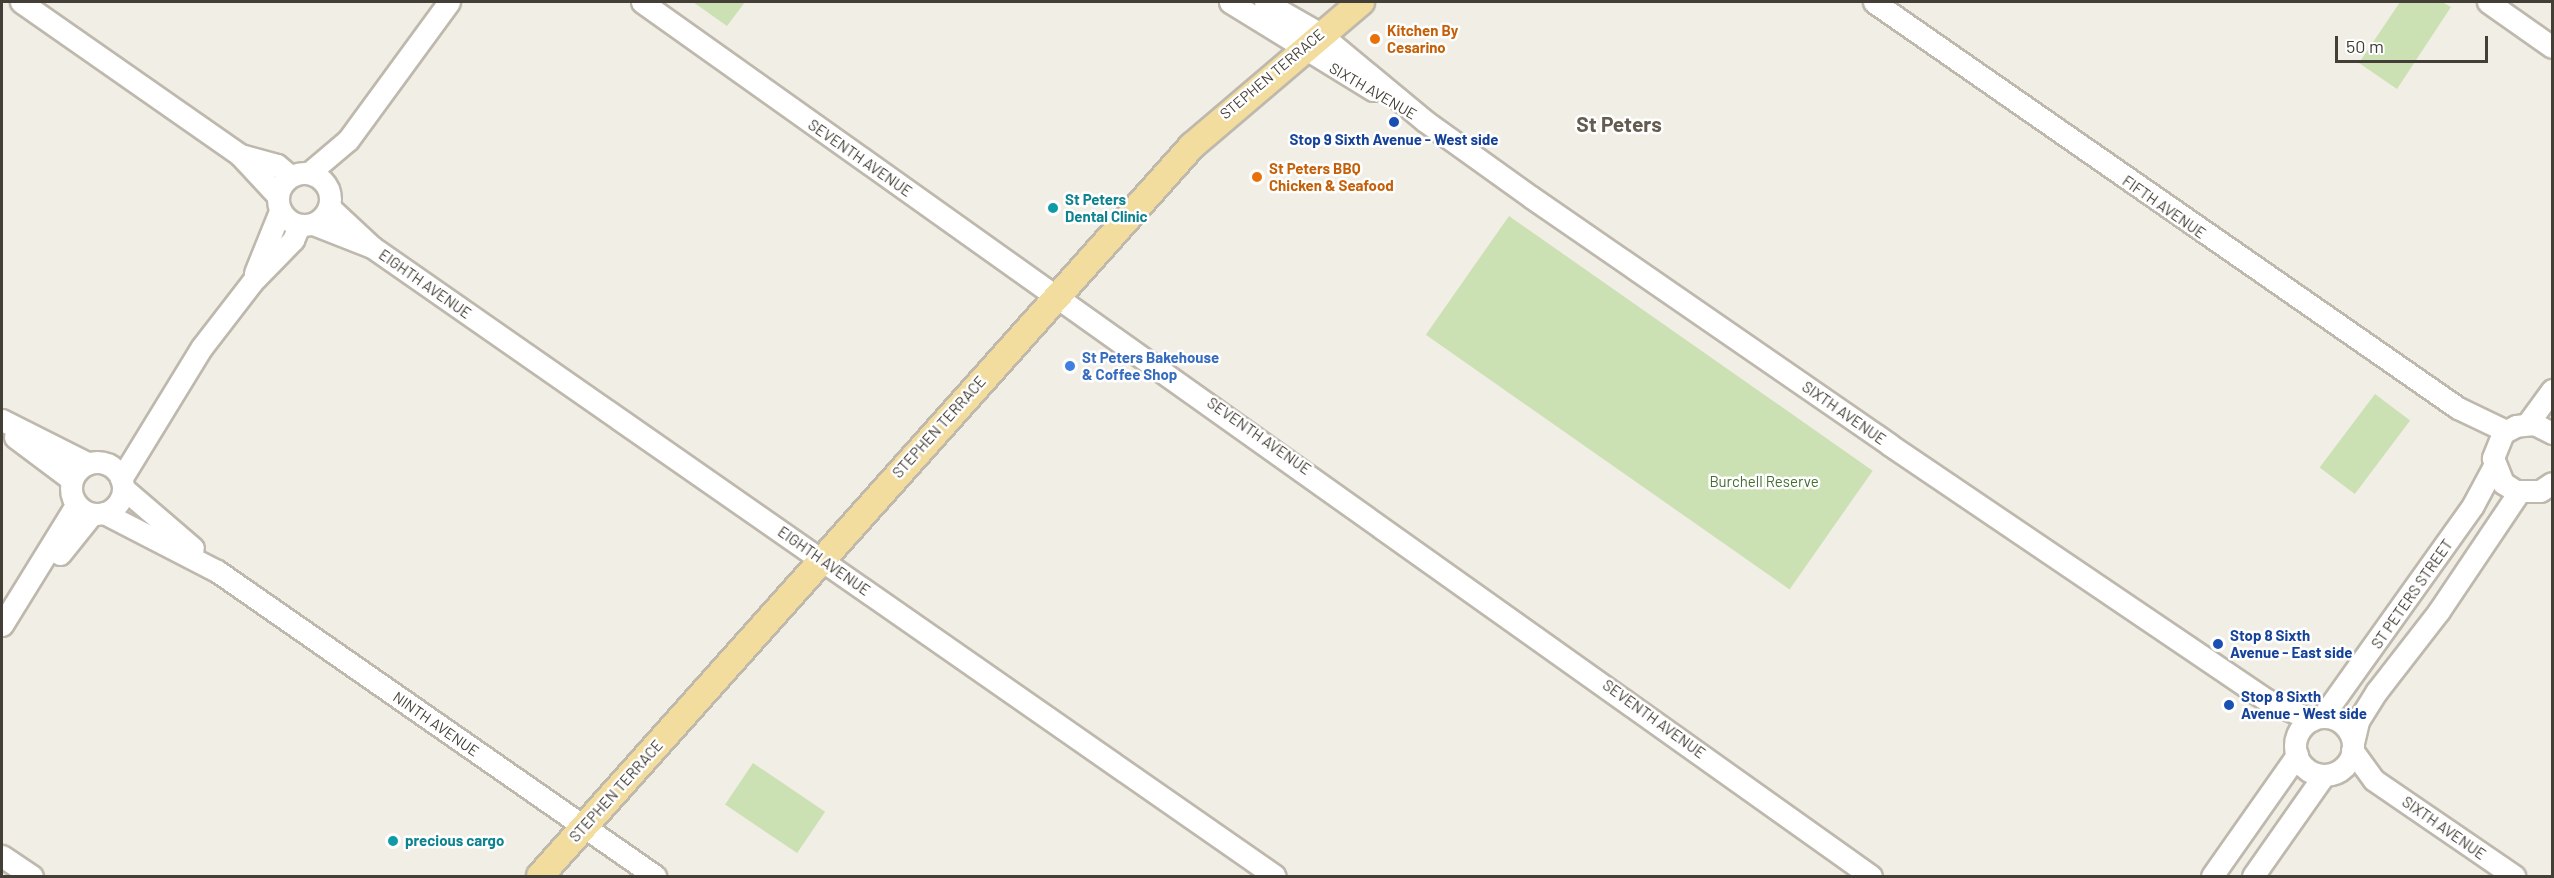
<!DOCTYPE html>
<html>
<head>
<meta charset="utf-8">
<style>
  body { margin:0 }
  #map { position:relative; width:2554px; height:878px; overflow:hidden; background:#f1eee6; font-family:Barlow,sans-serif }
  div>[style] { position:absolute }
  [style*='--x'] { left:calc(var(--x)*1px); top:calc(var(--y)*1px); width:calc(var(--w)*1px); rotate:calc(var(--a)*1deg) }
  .green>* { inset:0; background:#cbe1b3; transform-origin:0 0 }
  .roads { filter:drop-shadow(2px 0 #beb8ad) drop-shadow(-2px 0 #beb8ad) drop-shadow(0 2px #beb8ad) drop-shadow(0 -2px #beb8ad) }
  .minor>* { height:21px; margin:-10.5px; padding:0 10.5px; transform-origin:10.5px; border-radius:10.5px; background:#fff }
  .minor>.ring { margin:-10.5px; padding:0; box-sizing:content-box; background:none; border:21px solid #fff; border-radius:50% }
  .major>* { height:26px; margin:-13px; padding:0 13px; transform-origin:13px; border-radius:13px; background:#f2dc9e }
  .dots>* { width:16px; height:16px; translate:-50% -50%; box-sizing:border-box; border:3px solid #fff; border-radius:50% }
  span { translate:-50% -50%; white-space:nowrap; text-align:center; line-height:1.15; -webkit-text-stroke:5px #fff; paint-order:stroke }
  .food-label { font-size:15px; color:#c56008; font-weight:700 }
  .left { translate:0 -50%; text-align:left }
  .street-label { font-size:15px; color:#433e36 }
  .transit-label { font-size:15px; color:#164399; font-weight:700 }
  .culture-label { font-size:15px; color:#0d838f; font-weight:700 }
  .shop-label { font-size:15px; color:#366cbe; font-weight:700 }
  .park-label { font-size:15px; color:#466d31 }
  .district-label { font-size:21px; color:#645c4f; font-weight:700 }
  .frame { position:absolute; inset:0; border:3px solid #433e36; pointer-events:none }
  .scale { position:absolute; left:2335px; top:36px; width:153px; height:27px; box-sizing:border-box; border:3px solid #433e36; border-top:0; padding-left:8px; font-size:18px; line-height:21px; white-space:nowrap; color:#433e36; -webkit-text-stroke:4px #fff; paint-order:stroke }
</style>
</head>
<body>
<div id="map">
  <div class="green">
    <div style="clip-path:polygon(693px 2px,745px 2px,727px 26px)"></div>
    <div style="clip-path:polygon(2400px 2px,2442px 2px,2451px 7px,2397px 89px,2359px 63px)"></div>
    <div style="left:1509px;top:216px;width:444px;height:145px;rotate:35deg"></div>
    <div style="left:2375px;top:394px;width:44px;height:92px;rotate:37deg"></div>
    <div style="left:753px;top:763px;width:87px;height:50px;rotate:34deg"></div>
  </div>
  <div class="roads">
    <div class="minor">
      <div style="--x:21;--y:2;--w:267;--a:34.9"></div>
      <div style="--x:240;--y:155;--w:54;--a:47.2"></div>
      <div style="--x:642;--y:2;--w:1508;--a:35.42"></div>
      <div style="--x:1230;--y:2;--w:168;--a:31.6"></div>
      <div style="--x:1265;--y:2;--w:62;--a:29.9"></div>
      <div style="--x:1319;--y:33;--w:138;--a:39.7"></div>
      <div style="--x:1425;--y:121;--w:130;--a:35.6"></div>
      <div style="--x:1531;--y:197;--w:436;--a:34.6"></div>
      <div style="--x:1890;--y:445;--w:455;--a:34.1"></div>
      <div style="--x:2267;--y:700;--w:49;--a:24"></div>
      <div style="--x:1874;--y:2;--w:711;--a:34.81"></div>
      <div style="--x:2458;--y:408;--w:53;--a:25.6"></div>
      <div style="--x:2488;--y:2;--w:78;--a:35.1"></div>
      <div style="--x:240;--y:155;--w:38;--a:15"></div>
      <div style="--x:277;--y:165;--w:17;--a:40"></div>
      <div class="ring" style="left:278px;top:173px;width:31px;height:31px"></div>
      <div style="--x:309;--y:173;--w:51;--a:-40.2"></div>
      <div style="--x:348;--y:140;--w:171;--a:-53.8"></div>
      <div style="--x:329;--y:207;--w:59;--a:42.9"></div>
      <div style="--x:372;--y:247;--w:1100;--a:34.86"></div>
      <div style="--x:313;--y:224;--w:63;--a:21.3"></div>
      <div style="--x:255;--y:273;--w:67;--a:-68"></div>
      <div style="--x:2;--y:420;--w:95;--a:26.8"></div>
      <div style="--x:2528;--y:423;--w:41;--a:-54"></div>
      <div style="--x:2552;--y:433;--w:20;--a:-153"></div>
      <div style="--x:2534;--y:424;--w:18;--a:174"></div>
      <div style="--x:2516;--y:426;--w:15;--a:152"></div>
      <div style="--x:2503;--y:433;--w:27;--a:112"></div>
      <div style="--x:2493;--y:458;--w:27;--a:68"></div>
      <div style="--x:2503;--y:483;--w:15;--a:32"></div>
      <div style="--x:2516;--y:491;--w:24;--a:0"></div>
      <div style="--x:2540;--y:491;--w:14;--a:-34"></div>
      <div style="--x:15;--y:437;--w:71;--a:37"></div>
      <div class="ring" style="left:71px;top:462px;width:31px;height:31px"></div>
      <div style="--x:121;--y:479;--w:155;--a:-58.5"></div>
      <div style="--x:202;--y:347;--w:82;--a:-52.4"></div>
      <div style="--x:252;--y:282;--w:59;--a:-45.7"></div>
      <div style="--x:293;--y:240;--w:15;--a:-67"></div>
      <div style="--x:123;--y:488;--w:92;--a:40.6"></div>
      <div style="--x:104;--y:513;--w:127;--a:27.2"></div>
      <div style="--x:217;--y:571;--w:534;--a:34.85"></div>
      <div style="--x:60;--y:554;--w:51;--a:-51.3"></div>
      <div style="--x:2;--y:625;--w:141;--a:-58.3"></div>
      <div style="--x:2322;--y:717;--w:260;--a:-54.5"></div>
      <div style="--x:2473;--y:505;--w:44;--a:-61.7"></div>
      <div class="ring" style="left:2295px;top:717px;width:37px;height:37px"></div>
      <div style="--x:2353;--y:743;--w:23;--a:-77"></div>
      <div style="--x:2358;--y:721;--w:36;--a:-58"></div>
      <div style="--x:2377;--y:691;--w:101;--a:-52.2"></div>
      <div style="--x:2439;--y:611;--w:143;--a:-56.1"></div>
      <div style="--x:2352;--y:750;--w:37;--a:54"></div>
      <div style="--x:2374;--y:780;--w:170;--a:34.4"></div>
      <div style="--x:2;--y:856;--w:36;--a:34"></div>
      <div style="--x:2212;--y:876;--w:148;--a:-54.9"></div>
      <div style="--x:2253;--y:876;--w:123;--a:-54.9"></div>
    </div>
    <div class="major">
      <div style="--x:540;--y:876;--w:979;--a:-48.23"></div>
      <div style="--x:1192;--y:146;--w:222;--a:-40.4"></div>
    </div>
  </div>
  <div class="dots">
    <div style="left:1375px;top:39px;background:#e8710a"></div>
    <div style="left:1394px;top:122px;background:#1a4fb4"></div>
    <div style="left:1257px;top:177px;background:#e8710a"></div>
    <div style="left:1053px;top:208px;background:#0f9aa8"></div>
    <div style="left:1070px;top:366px;background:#3f7fe0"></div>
    <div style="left:2218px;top:644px;background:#1a4fb4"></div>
    <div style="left:2229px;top:705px;background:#1a4fb4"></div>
    <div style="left:393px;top:841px;background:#0f9aa8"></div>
  </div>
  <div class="food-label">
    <span class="left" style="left:1387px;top:39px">Kitchen By<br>Cesarino</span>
    <span class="left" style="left:1269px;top:177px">St Peters BBQ<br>Chicken &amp; Seafood</span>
  </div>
  <div class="street-label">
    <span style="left:1272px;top:74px;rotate:-40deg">STEPHEN TERRACE</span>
    <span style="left:1373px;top:91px;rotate:30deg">SIXTH AVENUE</span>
    <span style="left:860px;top:158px;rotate:35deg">SEVENTH AVENUE</span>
    <span style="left:2164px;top:207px;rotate:35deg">FIFTH AVENUE</span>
    <span style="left:425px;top:284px;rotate:35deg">EIGHTH AVENUE</span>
    <span style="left:1844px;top:413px;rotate:35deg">SIXTH AVENUE</span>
    <span style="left:939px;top:427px;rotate:-48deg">STEPHEN TERRACE</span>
    <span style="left:1259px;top:436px;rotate:35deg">SEVENTH AVENUE</span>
    <span style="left:824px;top:561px;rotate:35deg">EIGHTH AVENUE</span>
    <span style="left:2412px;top:594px;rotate:-55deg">ST PETERS STREET</span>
    <span style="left:1654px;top:719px;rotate:36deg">SEVENTH AVENUE</span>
    <span style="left:436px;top:724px;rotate:35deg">NINTH AVENUE</span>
    <span style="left:616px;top:791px;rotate:-48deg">STEPHEN TERRACE</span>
    <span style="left:2444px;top:828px;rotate:35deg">SIXTH AVENUE</span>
  </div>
  <div class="transit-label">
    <span style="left:1394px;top:140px">Stop 9 Sixth Avenue - West side</span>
    <span class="left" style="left:2230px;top:644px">Stop 8 Sixth<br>Avenue - East side</span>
    <span class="left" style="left:2241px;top:705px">Stop 8 Sixth<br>Avenue - West side</span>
  </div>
  <div class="culture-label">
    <span class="left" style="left:1065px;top:208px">St Peters<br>Dental Clinic</span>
    <span class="left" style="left:405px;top:841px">precious cargo</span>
  </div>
  <div class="shop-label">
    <span class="left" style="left:1082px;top:366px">St Peters Bakehouse<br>&amp; Coffee Shop</span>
  </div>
  <div class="park-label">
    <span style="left:1764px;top:482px">Burchell Reserve</span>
  </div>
  <div class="district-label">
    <span style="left:1619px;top:124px">St Peters</span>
  </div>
  <div class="frame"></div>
  <div class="scale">50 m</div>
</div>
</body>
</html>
